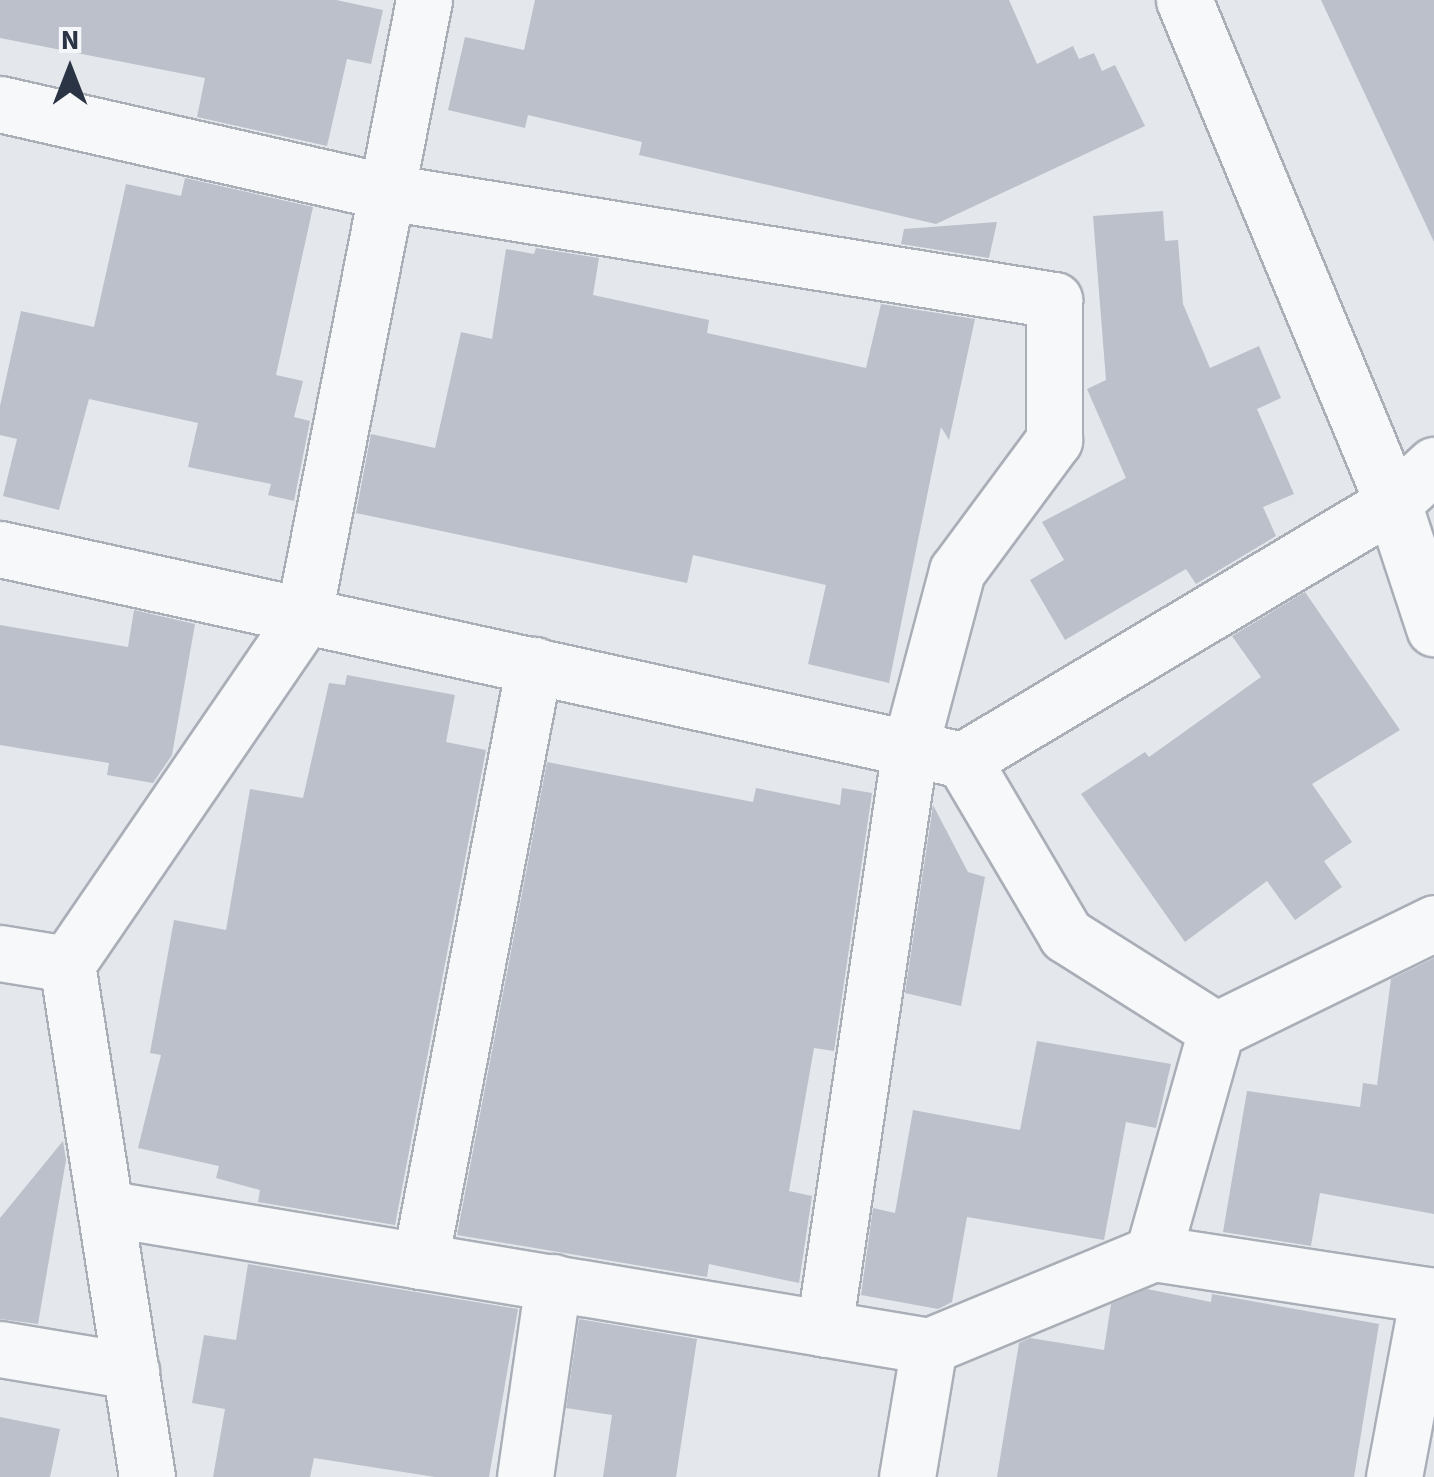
<!DOCTYPE html>
<html>
<head>
<meta charset="utf-8">
<style>
  body { margin:0 }
  #map { position:relative; width:1434px; height:1477px; overflow:hidden; background:#e4e7ec; font-family:"Source Sans 3",sans-serif }
  div>[style] { position:absolute }
  [style*='--x'] { left:calc(var(--x)*1px); top:calc(var(--y)*1px); width:calc(var(--w)*1px); rotate:calc(var(--a)*1deg) }
  .building>* { inset:0; background:#bbc0ca }
  .roads { filter:drop-shadow(2px 0 #a9aeb7) drop-shadow(-2px 0 #a9aeb7) drop-shadow(0 2px #a9aeb7) drop-shadow(0 -2px #a9aeb7) }
  .minor>* { height:55px; margin:-27.5px; padding:0 27.5px; transform-origin:27.5px; border-radius:27.5px; background:#f7f8fa }
  span { translate:-50% -50%; white-space:nowrap; text-align:center; line-height:1.15; -webkit-text-stroke:8px #f4f6f9; paint-order:stroke }
  .north { position:absolute; left:20px; top:20px; width:100px; height:100px; -webkit-text-stroke:8px #f4f6f9; paint-order:stroke; rotate:0deg; font-size:28px; font-weight:700; line-height:40px; text-align:center; color:#2b3445 }
  .north::after { content:''; display:block; margin:auto; width:35px; height:45px; background:#2b3445; clip-path:polygon(50% 0,100% 100%,50% 72%,0 100%) }
</style>
</head>
<body>
<div id="map">
  <div class="building">
    <div style="clip-path:polygon(0 0,336px 0,383px 10px,371px 64px,347px 59px,327px 146px,197px 117px,205px 78px,0 38px)"></div>
    <div style="clip-path:polygon(535px 0,1009px 0,1037px 64px,1073px 46px,1079px 59px,1094px 53px,1102px 71px,1115px 65px,1145px 126px,936px 224px,639px 155px,642px 142px,528px 115px,525px 128px,448px 110px,465px 37px,524px 50px)"></div>
    <div style="clip-path:polygon(1321px 0,1434px 0,1434px 242px)"></div>
    <div style="clip-path:polygon(185px 178px,313px 207px,276px 375px,303px 381px,294px 417px,310px 421px,294px 501px,268px 495px,271px 484px,188px 467px,198px 423px,89px 399px,59px 510px,3px 496px,17px 439px,0 435px,0 406px,21px 311px,94px 327px,126px 184px,181px 196px)"></div>
    <div style="clip-path:polygon(1163px 211px,1165px 241px,1178px 240px,1183px 304px,1210px 368px,1259px 346px,1281px 398px,1257px 409px,1294px 494px,1263px 507px,1276px 536px,1196px 584px,1186px 569px,1065px 640px,1030px 580px,1064px 560px,1042px 522px,1126px 478px,1087px 389px,1106px 380px,1093px 216px)"></div>
    <div style="clip-path:polygon(997px 222px,989px 258px,901px 244px,904px 229px)"></div>
    <div style="clip-path:polygon(536px 248px,599px 258px,593px 295px,709px 320px,707px 333px,866px 368px,881px 304px,975px 319px,949px 440px,941px 427px,889px 683px,808px 664px,826px 585px,693px 555px,687px 583px,356px 513px,371px 434px,435px 448px,461px 332px,492px 339px,506px 249px,534px 254px)"></div>
    <div style="clip-path:polygon(1305px 592px,1400px 730px,1312px 784px,1352px 842px,1324px 861px,1342px 887px,1295px 920px,1267px 881px,1185px 942px,1081px 794px,1145px 752px,1149px 757px,1261px 677px,1232px 636px)"></div>
    <div style="clip-path:polygon(134px 610px,195px 624px,172px 755px,153px 783px,107px 775px,109px 763px,0 745px,0 625px,128px 647px)"></div>
    <div style="clip-path:polygon(347px 675px,455px 695px,446px 742px,486px 750px,395px 1225px,258px 1202px,260px 1190px,216px 1178px,219px 1166px,138px 1148px,161px 1055px,150px 1053px,174px 920px,226px 930px,250px 789px,303px 798px,329px 683px,345px 685px)"></div>
    <div style="clip-path:polygon(547px 762px,753px 802px,756px 788px,840px 805px,842px 788px,872px 793px,834px 1051px,814px 1048px,789px 1191px,812px 1196px,799px 1283px,709px 1264px,707px 1277px,457px 1235px)"></div>
    <div style="clip-path:polygon(933px 805px,968px 872px,985px 877px,961px 1006px,905px 993px)"></div>
    <div style="clip-path:polygon(1434px 958px,1434px 1214px,1320px 1193px,1311px 1246px,1223px 1232px,1247px 1091px,1360px 1107px,1363px 1083px,1377px 1085px,1391px 979px)"></div>
    <div style="clip-path:polygon(1037px 1041px,1171px 1064px,1156px 1128px,1126px 1122px,1104px 1240px,967px 1217px,952px 1302px,938px 1309px,861px 1295px,873px 1208px,895px 1213px,913px 1110px,1020px 1130px)"></div>
    <div style="clip-path:polygon(63px 1141px,66px 1160px,38px 1324px,0 1319px,0 1218px)"></div>
    <div style="clip-path:polygon(248px 1264px,518px 1309px,489px 1477px,435px 1477px,314px 1458px,310px 1477px,213px 1477px,225px 1409px,192px 1403px,204px 1335px,236px 1340px)"></div>
    <div style="clip-path:polygon(1147px 1289px,1211px 1302px,1212px 1294px,1379px 1324px,1354px 1477px,997px 1477px,1019px 1343px,1030px 1338px,1104px 1350px,1111px 1304px)"></div>
    <div style="clip-path:polygon(579px 1319px,697px 1339px,676px 1477px,603px 1477px,612px 1415px,566px 1408px)"></div>
    <div style="clip-path:polygon(0 1417px,60px 1429px,50px 1477px,0 1477px)"></div>
  </div>
  <div class="roads">
    <div class="minor">
      <div style="--x:1184;--y:0;--w:545;--a:67.44"></div>
      <div style="--x:1393;--y:503;--w:132;--a:71.8"></div>
      <div style="--x:0;--y:104;--w:397;--a:12.8"></div>
      <div style="--x:387;--y:192;--w:676;--a:9.2"></div>
      <div style="--x:1054;--y:300;--w:140;--a:90"></div>
      <div style="--x:1054;--y:440;--w:163;--a:126.5"></div>
      <div style="--x:957;--y:571;--w:183;--a:104.9"></div>
      <div style="--x:910;--y:748;--w:587;--a:98.42"></div>
      <div style="--x:0;--y:549;--w:986;--a:12.36"></div>
      <div style="--x:963;--y:760;--w:203;--a:59.5"></div>
      <div style="--x:1066;--y:935;--w:178;--a:32.3"></div>
      <div style="--x:1216;--y:1030;--w:243;--a:-26.1"></div>
      <div style="--x:963;--y:760;--w:501;--a:-30.87"></div>
      <div style="--x:1393;--y:503;--w:56;--a:-42.8"></div>
      <div style="--x:0;--y:953;--w:68;--a:9.3"></div>
      <div style="--x:105;--y:1208;--w:835;--a:9.51"></div>
      <div style="--x:929;--y:1346;--w:243;--a:-22.5"></div>
      <div style="--x:1153;--y:1253;--w:284;--a:8.7"></div>
      <div style="--x:1153;--y:1253;--w:232;--a:-74.2"></div>
      <div style="--x:420;--y:1261;--w:607;--a:-79.17"></div>
      <div style="--x:0;--y:1349;--w:133;--a:9.5"></div>
      <div style="--x:147;--y:1477;--w:519;--a:-98.86"></div>
      <div style="--x:67;--y:964;--w:418;--a:-55.6"></div>
      <div style="--x:303;--y:619;--w:631;--a:-78.94"></div>
      <div style="--x:525;--y:1477;--w:197;--a:-81.8"></div>
      <div style="--x:907;--y:1477;--w:133;--a:-80.5"></div>
      <div style="--x:1394;--y:1477;--w:185;--a:-79.4"></div>
    </div>
  </div>
  <div class="north">N</div>
</div>
</body>
</html>
